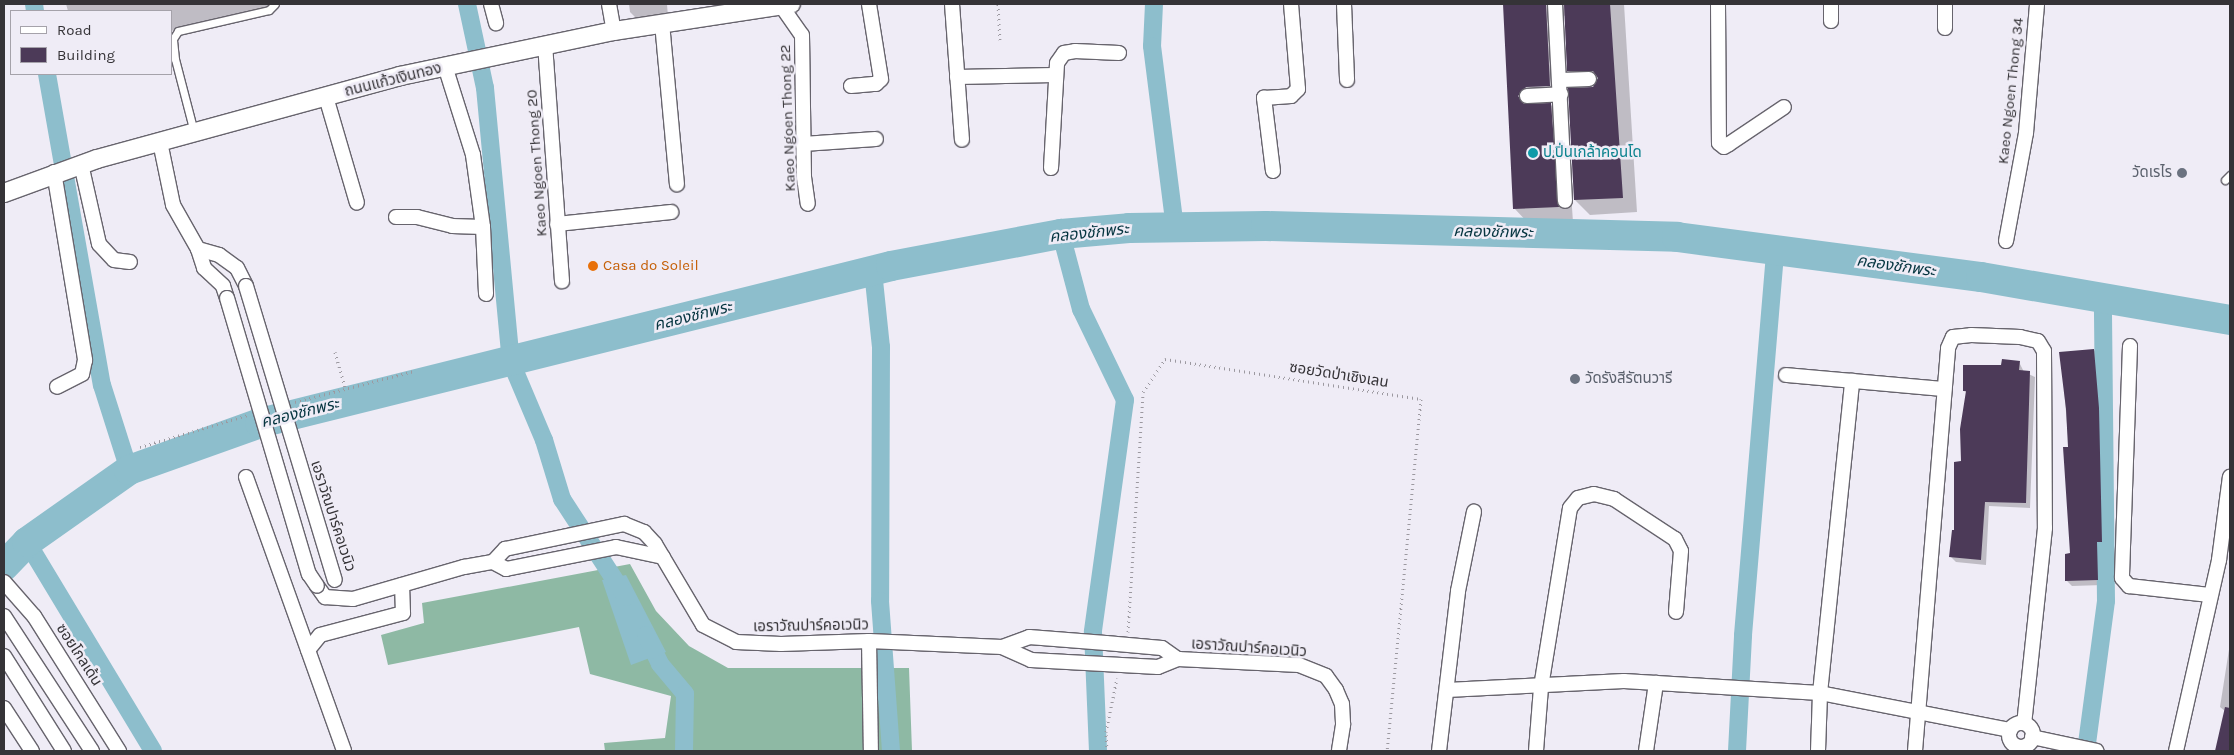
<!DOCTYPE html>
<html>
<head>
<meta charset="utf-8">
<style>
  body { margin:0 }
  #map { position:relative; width:2234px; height:755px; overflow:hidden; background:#efecf6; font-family:Karla,"Noto Sans Thai",sans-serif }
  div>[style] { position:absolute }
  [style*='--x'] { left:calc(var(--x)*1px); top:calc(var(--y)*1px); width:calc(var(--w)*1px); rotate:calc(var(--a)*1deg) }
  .forest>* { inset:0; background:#8eb9a4 }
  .water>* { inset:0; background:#8dbecc }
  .shadow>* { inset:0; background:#0003 }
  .canal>* { height:18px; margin:-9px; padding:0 9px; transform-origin:9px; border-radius:9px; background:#8dbecc }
  .river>* { height:30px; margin:-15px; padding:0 15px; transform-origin:15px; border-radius:15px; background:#8dbecc }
  .building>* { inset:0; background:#4c3a58 }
  .path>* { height:3px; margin-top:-1.5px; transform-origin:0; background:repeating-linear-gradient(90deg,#9c99a0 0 1px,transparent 0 5px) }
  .roads { filter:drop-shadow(1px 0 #67646d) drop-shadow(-1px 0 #67646d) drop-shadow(0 1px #67646d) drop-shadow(0 -1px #67646d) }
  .service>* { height:7px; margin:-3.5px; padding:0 3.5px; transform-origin:3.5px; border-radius:3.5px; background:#fff }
  .minor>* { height:14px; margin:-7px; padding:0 7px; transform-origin:7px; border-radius:7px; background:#fff }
  .minor>.ring { margin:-7px; padding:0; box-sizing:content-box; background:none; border:14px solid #fff; border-radius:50% }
  .tertiary>* { height:18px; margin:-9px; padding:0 9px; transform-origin:9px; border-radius:9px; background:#fff }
  .bridges { filter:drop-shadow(1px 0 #67646d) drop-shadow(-1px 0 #67646d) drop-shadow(0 1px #67646d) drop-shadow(0 -1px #67646d) }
  .minor-bridge>* { height:14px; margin:-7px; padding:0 7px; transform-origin:7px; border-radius:7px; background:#fff }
  .dots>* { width:14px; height:14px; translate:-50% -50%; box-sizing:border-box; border:2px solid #efecf6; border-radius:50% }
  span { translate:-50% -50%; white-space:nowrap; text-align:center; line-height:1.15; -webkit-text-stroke:5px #efecf6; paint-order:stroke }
  .street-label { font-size:15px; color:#353337 }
  .culture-label { font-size:15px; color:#0d838f }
  .left { translate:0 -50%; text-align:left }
  .worship-label { font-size:15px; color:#5b616d }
  .right { translate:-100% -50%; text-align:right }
  .food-label { font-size:15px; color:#c56008 }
  .water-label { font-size:16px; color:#063540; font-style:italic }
  .frame { position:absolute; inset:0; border:5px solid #353337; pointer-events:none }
  .legend { position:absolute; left:10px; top:10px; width:162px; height:65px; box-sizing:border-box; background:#efecf6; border:1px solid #a5a2aa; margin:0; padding:6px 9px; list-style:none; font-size:15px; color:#353337 }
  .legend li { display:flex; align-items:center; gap:10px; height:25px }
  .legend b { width:25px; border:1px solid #a5a2aa }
</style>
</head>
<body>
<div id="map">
  <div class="forest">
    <div style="clip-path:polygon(630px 564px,656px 611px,689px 646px,728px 668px,909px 668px,912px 751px,605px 751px,604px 743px,665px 738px,671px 696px,590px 674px,579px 627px,388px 665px,381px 635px,424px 623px,422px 603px)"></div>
  </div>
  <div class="water">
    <div style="clip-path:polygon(626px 575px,666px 652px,631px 665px,602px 580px)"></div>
  </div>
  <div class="shadow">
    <div style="clip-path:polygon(66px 4px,279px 4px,279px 5px,171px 31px,171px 11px,68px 11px)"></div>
    <div style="clip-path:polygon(629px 4px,674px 4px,667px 4px,668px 17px,638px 20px,630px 12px)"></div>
    <div style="clip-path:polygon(1504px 4px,1624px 4px,1637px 212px,1590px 215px,1575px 200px,1595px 86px,1584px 86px,1568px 70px,1566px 14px,1561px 20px,1565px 101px,1539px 105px,1551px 105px,1566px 120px,1573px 222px,1529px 224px,1514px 208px)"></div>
    <div style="clip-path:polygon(2094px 350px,2099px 355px,2104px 414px,2106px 547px,2102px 547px,2103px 585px,2072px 586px,2067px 581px,2072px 555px,2069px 448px,2061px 353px)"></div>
    <div style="clip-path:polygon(2019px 362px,2024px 372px,2035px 377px,2030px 508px,1989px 506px,1986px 565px,1956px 562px,1951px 557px,1963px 463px,1967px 393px,1964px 391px,2002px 366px)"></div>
    <div style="clip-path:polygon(2230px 643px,2230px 751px,2216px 751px,2225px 711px,2220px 707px)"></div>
  </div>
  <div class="canal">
    <div style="--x:34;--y:4;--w:7;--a:82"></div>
    <div style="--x:467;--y:4;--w:86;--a:77.9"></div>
    <div style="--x:485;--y:88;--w:275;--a:84.6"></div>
    <div style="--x:511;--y:362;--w:85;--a:67.1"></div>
    <div style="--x:544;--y:440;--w:62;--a:73"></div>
    <div style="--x:562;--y:499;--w:117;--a:56.9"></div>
    <div style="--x:1154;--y:4;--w:42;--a:92.7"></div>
    <div style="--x:1152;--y:46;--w:184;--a:82.8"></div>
    <div style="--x:47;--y:74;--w:316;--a:80"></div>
    <div style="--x:102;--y:385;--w:89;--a:72.4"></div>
    <div style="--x:1061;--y:234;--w:78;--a:75.1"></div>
    <div style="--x:1081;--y:309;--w:101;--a:64.2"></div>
    <div style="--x:1125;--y:400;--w:234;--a:97.9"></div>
    <div style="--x:1093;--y:632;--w:119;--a:87.6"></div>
    <div style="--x:873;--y:271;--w:76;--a:84"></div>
    <div style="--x:881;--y:347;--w:254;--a:90.2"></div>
    <div style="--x:880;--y:601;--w:150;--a:85.8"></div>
    <div style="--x:27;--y:542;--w:244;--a:58.9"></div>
    <div style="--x:646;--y:635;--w:32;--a:64"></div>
    <div style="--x:660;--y:664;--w:39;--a:50"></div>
    <div style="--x:685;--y:694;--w:57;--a:91"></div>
    <div style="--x:1737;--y:751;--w:116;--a:-87"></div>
    <div style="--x:1743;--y:635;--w:386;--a:-85.2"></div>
    <div style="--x:2086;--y:751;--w:151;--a:-82.4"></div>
    <div style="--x:2106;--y:601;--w:303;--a:-90.6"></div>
  </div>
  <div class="river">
    <div style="--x:4;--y:566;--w:33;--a:-46"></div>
    <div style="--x:27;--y:542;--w:125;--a:-35.2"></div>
    <div style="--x:129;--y:470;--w:139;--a:-19.7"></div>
    <div style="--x:260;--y:423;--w:650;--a:-13.97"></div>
    <div style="--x:891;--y:266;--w:173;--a:-10.7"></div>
    <div style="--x:1061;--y:234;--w:68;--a:-5"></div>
    <div style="--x:1129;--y:228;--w:137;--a:-0.8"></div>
    <div style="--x:1266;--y:226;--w:411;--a:1.5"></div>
    <div style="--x:1677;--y:237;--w:307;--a:7.5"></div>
    <div style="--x:1981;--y:277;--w:253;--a:9.8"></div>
  </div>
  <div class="building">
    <div style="clip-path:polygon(1503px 4px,1546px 4px,1550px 86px,1526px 87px,1518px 96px,1524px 104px,1551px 103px,1559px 207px,1513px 209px)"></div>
    <div style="clip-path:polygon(1564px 4px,1610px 4px,1623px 198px,1574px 200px,1568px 88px,1593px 87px,1598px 78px,1593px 71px,1567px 71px)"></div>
    <div style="clip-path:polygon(2094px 349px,2099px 408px,2102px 542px,2097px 542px,2098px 580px,2065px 581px,2065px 554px,2070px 553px,2063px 447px,2068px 447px,2066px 409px,2059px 352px)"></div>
    <div style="clip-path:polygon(2002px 359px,2020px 361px,2019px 370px,2030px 371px,2026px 503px,1985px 502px,1981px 560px,1949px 557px,1952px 530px,1954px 530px,1954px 462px,1961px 461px,1960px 429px,1966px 391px,1963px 391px,1963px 365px,2001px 365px)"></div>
    <div style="clip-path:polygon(2225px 707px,2230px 708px,2230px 751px,2215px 751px)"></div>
  </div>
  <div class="path">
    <div style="--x:998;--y:4;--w:36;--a:87"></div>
    <div style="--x:335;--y:352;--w:36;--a:74"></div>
    <div style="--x:295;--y:402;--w:123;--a:-14.6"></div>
    <div style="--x:140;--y:447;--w:113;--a:-16.5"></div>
    <div style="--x:1128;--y:632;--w:240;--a:-86.4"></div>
    <div style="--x:1143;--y:392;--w:40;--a:-56"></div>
    <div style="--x:1165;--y:359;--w:259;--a:8.9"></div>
    <div style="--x:1421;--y:399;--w:354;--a:95.5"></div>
    <div style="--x:1107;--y:751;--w:19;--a:-93"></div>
    <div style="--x:1106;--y:732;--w:55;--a:-78.5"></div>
  </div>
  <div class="roads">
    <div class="service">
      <div style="--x:194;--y:132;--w:75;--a:-104.6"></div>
      <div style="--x:175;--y:59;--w:20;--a:-96"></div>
      <div style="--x:173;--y:39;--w:9;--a:-58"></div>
      <div style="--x:178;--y:31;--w:93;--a:-13"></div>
      <div style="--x:269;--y:10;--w:8;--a:-45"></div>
      <div style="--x:2225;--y:180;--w:7;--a:-45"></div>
    </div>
    <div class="minor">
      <div style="--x:491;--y:4;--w:20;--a:75"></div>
      <div style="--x:609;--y:4;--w:27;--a:80"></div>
      <div style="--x:780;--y:4;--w:38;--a:55"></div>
      <div style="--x:802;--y:35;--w:142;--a:89.2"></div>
      <div style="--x:804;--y:177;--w:27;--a:82"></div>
      <div style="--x:952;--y:4;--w:136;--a:85.8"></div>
      <div style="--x:1344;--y:4;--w:76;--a:87.7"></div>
      <div style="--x:1555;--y:4;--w:197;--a:87.1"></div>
      <div style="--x:1718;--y:4;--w:139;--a:89.6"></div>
      <div style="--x:1719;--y:143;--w:6;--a:39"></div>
      <div style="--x:1724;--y:147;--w:6;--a:-31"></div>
      <div style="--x:1729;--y:144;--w:66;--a:-33.9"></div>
      <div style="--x:1831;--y:4;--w:17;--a:90"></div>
      <div style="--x:662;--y:23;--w:162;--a:84.7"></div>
      <div style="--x:1945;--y:28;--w:24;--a:-90"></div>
      <div style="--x:545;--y:44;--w:238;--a:85.9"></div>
      <div style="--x:445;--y:66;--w:93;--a:72.5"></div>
      <div style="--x:473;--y:155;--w:73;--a:82.1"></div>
      <div style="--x:483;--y:227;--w:67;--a:87.4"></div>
      <div style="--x:957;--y:77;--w:97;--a:-1.2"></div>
      <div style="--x:1561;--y:80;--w:28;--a:-2"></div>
      <div style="--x:851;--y:86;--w:25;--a:-5"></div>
      <div style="--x:876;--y:84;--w:7;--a:-45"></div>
      <div style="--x:881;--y:79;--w:76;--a:-99.1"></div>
      <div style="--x:1527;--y:96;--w:34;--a:-3"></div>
      <div style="--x:326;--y:97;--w:110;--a:73.7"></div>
      <div style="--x:160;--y:142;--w:64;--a:78.3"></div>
      <div style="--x:173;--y:205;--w:51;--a:60.4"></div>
      <div style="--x:198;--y:249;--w:20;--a:72"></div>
      <div style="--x:204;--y:268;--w:26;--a:43"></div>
      <div style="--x:223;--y:286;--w:13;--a:72"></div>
      <div style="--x:803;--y:144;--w:73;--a:-3.9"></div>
      <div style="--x:81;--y:164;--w:82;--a:77.3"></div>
      <div style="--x:99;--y:244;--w:22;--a:47"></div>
      <div style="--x:114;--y:260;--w:16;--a:7"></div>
      <div style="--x:1051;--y:168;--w:105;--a:-86.7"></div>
      <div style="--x:1057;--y:63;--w:12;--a:-55"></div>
      <div style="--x:1064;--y:53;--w:11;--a:-10"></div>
      <div style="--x:1075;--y:51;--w:44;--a:2.6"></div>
      <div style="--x:1273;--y:171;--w:74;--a:-97"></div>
      <div style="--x:1264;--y:98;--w:27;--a:-4"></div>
      <div style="--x:1291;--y:96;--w:10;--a:-45"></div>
      <div style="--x:1298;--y:89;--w:85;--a:-94.7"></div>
      <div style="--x:54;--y:172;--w:191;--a:80.6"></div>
      <div style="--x:85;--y:360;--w:14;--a:102"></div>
      <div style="--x:82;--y:374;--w:28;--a:153"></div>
      <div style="--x:396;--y:217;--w:21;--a:0"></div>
      <div style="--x:417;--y:217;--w:36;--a:14"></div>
      <div style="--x:452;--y:226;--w:31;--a:2"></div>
      <div style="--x:557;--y:224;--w:115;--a:-6"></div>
      <div style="--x:2006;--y:241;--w:110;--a:-79.5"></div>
      <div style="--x:2026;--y:133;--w:129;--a:-85.1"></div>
      <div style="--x:198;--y:249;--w:22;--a:16"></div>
      <div style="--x:219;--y:255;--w:22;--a:36"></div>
      <div style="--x:237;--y:268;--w:20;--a:63"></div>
      <div style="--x:2130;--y:346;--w:232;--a:92"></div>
      <div style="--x:2122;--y:578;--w:11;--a:49"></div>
      <div style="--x:2129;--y:586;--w:81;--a:6.4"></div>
      <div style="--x:1786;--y:375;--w:159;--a:5.1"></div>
      <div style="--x:246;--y:477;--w:291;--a:70.3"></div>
      <div style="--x:493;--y:562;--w:18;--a:-47"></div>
      <div style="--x:505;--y:549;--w:122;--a:-11.9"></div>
      <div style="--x:624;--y:524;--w:22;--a:22"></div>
      <div style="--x:644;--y:532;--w:16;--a:47"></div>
      <div style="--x:655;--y:544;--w:94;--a:59.3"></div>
      <div style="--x:703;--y:625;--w:37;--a:27"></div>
      <div style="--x:736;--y:642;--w:45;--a:2.5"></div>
      <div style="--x:781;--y:644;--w:88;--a:-2"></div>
      <div style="--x:869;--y:641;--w:133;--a:2.6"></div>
      <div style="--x:1002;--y:647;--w:32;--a:24"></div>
      <div style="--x:1031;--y:660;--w:127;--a:3.2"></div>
      <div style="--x:1158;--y:667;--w:22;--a:-22"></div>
      <div style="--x:1178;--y:659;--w:121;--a:2.8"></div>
      <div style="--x:1299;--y:665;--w:29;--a:22"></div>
      <div style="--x:1326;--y:676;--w:17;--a:54"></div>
      <div style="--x:1336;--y:690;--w:15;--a:67"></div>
      <div style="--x:1342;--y:704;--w:21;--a:87"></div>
      <div style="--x:1343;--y:725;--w:26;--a:99"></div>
      <div style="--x:4;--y:582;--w:45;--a:48.6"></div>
      <div style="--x:34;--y:616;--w:160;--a:57.8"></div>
      <div style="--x:317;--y:586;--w:14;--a:54"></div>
      <div style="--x:325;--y:597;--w:28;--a:4"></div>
      <div style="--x:353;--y:599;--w:116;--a:-16.1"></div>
      <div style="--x:464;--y:567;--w:29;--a:-10"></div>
      <div style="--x:493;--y:562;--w:15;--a:28"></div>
      <div style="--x:506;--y:569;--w:112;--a:-11.3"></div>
      <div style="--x:616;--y:547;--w:48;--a:12"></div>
      <div style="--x:4;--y:616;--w:161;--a:56.9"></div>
      <div style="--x:869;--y:641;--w:110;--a:89"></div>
      <div style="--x:1002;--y:647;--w:29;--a:-20"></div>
      <div style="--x:1029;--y:637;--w:77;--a:4.5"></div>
      <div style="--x:1106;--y:643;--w:56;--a:5.1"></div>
      <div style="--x:1162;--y:648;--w:19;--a:35"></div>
      <div style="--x:308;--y:650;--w:19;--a:-51"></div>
      <div style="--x:320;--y:635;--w:86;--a:-14.8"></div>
      <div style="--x:403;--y:613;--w:28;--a:-92"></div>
      <div style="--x:4;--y:656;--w:112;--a:57.7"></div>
      <div style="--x:1447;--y:690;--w:177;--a:-2.9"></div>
      <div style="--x:1624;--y:681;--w:196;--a:3.5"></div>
      <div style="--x:1820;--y:693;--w:194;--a:11"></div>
      <div style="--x:4;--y:708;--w:51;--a:56.9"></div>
      <div class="ring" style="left:2009px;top:723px;width:10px;height:10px"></div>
      <div style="--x:2032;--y:737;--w:66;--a:12.2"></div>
      <div style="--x:1439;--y:751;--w:161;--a:-83.2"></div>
      <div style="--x:1458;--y:591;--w:81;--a:-78.6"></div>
      <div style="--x:1536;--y:751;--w:64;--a:-85.5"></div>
      <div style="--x:1541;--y:687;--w:181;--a:-80.8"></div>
      <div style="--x:1570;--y:508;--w:13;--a:-51"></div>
      <div style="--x:1578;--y:498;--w:16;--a:-14"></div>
      <div style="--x:1594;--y:494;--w:21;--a:14"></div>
      <div style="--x:1614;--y:499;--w:73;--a:33.3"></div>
      <div style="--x:1675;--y:539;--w:13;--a:63"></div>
      <div style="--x:1681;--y:551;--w:61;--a:94.7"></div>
      <div style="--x:1646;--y:751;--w:69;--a:-81.6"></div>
      <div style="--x:1818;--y:751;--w:58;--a:-88"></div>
      <div style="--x:1820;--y:693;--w:314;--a:-84.1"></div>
      <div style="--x:1915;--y:751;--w:404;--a:-85.3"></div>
      <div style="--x:1948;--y:348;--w:12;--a:-66"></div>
      <div style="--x:1953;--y:337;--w:18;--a:-6"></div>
      <div style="--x:1971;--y:335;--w:49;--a:2.3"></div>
      <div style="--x:2020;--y:337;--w:18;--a:13"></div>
      <div style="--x:2038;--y:341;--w:12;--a:59"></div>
      <div style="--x:2044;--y:351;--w:177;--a:89.7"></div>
      <div style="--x:2045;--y:528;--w:196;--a:96.1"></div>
      <div style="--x:2176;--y:751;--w:196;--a:-77.3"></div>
      <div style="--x:2219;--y:560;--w:84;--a:-82.5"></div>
    </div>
    <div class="tertiary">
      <div style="--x:4;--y:193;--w:99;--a:-20.1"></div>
      <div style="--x:97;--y:159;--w:314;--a:-15.3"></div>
      <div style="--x:400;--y:76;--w:219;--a:-11.9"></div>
      <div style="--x:614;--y:31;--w:179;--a:-8.7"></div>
    </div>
  </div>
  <div class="bridges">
    <div class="minor-bridge">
      <div style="--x:246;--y:286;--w:307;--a:73.2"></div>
      <div style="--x:227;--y:298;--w:288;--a:73.5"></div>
      <div style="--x:309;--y:574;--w:14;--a:56"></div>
    </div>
  </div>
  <div class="dots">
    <div style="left:1533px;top:153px;background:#0f9aa8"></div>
    <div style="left:2182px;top:173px;background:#6b7280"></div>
    <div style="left:593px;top:266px;background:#e8710a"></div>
    <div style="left:1575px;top:379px;background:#6b7280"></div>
  </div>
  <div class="street-label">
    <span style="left:393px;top:80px;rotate:-14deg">ถนนแก้วเงินทอง</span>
    <span style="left:2011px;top:91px;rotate:-84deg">Kaeo Ngoen Thong 34</span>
    <span style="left:788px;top:118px;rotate:-92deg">Kaeo Ngoen Thong 22</span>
    <span style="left:537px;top:163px;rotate:-94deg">Kaeo Ngoen Thong 20</span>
    <span style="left:1339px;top:375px;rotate:9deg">ซอยวัดป่าเชิงเลน</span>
    <span style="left:333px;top:516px;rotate:72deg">เอราวัณปาร์คอเวนิว</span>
    <span style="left:811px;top:626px;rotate:-1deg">เอราวัณปาร์คอเวนิว</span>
    <span style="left:1249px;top:648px;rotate:4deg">เอราวัณปาร์คอเวนิว</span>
    <span style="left:79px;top:655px;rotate:57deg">ซอยโกลเด้น</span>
  </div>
  <div class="culture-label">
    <span class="left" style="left:1543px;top:153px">ป.ปิ่นเกล้าคอนโด</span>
  </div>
  <div class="worship-label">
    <span class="right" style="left:2172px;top:173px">วัดเรไร</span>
    <span class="left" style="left:1585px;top:379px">วัดรังสีรัตนวารี</span>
  </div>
  <div class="food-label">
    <span class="left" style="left:603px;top:266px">Casa do Soleil</span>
  </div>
  <div class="water-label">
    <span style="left:1493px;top:232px;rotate:1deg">คลองชักพระ</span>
    <span style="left:1089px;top:233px;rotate:-6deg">คลองชักพระ</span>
    <span style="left:1896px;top:266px;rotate:8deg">คลองชักพระ</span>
    <span style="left:693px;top:316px;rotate:-14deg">คลองชักพระ</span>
    <span style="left:300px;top:413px;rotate:-14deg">คลองชักพระ</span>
  </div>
  <div class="frame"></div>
  <ul class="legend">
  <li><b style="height:6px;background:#fff"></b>Road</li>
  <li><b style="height:14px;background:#4c3a58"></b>Building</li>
  </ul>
</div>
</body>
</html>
